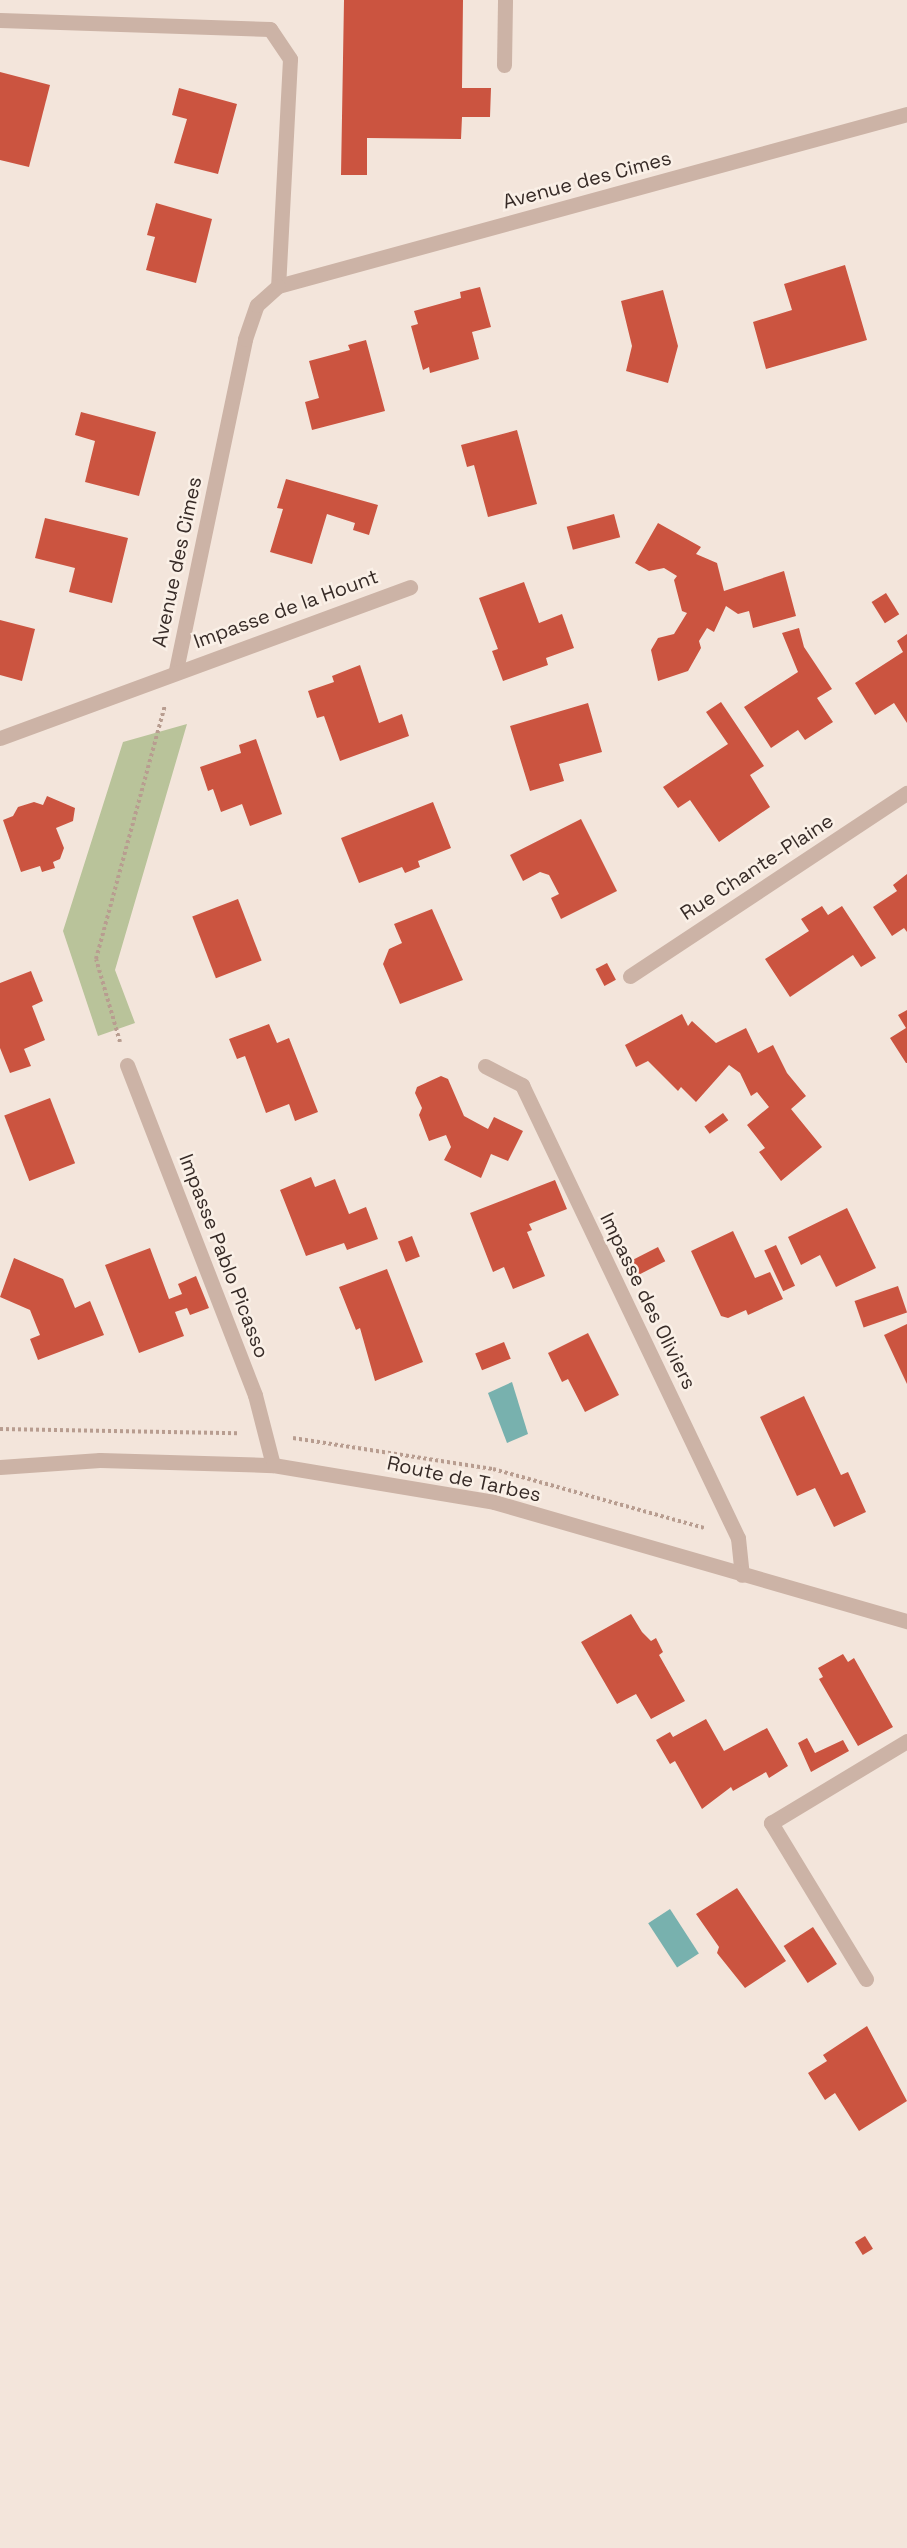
<!DOCTYPE html>
<html>
<head>
<meta charset="utf-8">
<style>
  body { margin:0 }
  #map { position:relative; width:907px; height:2548px; overflow:hidden; background:#f3e5db; font-family:"Space Grotesk",sans-serif }
  div>[style] { position:absolute }
  [style*='--x'] { left:calc(var(--x)*1px); top:calc(var(--y)*1px); width:calc(var(--w)*1px); rotate:calc(var(--a)*1deg) }
  .green>* { inset:0; background:#b9c39a }
  .water>* { inset:0; background:#78b1ae; transform-origin:0 0 }
  .building>* { inset:0; background:#cb5440; transform-origin:0 0 }
  .path>* { height:4px; margin-top:-2px; transform-origin:0; background:repeating-linear-gradient(90deg,#b89d90 0 3px,transparent 0 6px) }
  .minor>* { height:15px; margin:-7.5px; padding:0 7.5px; transform-origin:7.5px; border-radius:7.5px; background:#ccb3a6 }
  span { translate:-50% -50%; white-space:nowrap; text-align:center; line-height:1.15; -webkit-text-stroke:5px #faf0e7; paint-order:stroke }
  .street-label { font-size:20px; color:#372b27 }
</style>
</head>
<body>
<div id="map">
  <div class="green">
    <div style="clip-path:polygon(187px 724px,115px 970px,135px 1023px,98px 1036px,63px 931px,123px 742px)"></div>
  </div>
  <div class="water">
    <div style="clip-path:polygon(512px 1382px,528px 1434px,507px 1443px,488px 1393px)"></div>
    <div style="left:670px;top:1909px;width:53px;height:26px;rotate:57deg"></div>
  </div>
  <div class="building">
    <div style="clip-path:polygon(344px 0,463px 0,462px 88px,491px 88px,490px 117px,462px 117px,461px 139px,367px 138px,367px 175px,341px 175px)"></div>
    <div style="clip-path:polygon(0 72px,50px 85px,29px 167px,0 160px)"></div>
    <div style="clip-path:polygon(179px 88px,237px 104px,218px 174px,174px 163px,187px 119px,172px 115px)"></div>
    <div style="clip-path:polygon(156px 203px,212px 219px,196px 283px,146px 270px,155px 237px,147px 235px)"></div>
    <div style="clip-path:polygon(845px 265px,867px 340px,766px 369px,753px 322px,792px 310px,784px 284px)"></div>
    <div style="clip-path:polygon(480px 287px,491px 327px,472px 332px,479px 359px,430px 373px,429px 367px,423px 370px,411px 326px,418px 324px,414px 311px,461px 298px,460px 292px)"></div>
    <div style="clip-path:polygon(663px 290px,678px 346px,668px 383px,626px 371px,632px 346px,621px 301px)"></div>
    <div style="clip-path:polygon(366px 340px,385px 411px,312px 430px,305px 402px,319px 398px,309px 361px,350px 350px,348px 345px)"></div>
    <div style="clip-path:polygon(81px 412px,156px 432px,139px 496px,85px 482px,95px 441px,75px 435px)"></div>
    <div style="clip-path:polygon(517px 430px,537px 504px,488px 517px,474px 465px,467px 467px,461px 445px)"></div>
    <div style="clip-path:polygon(286px 479px,378px 505px,369px 535px,353px 530px,355px 523px,327px 514px,312px 564px,270px 552px,283px 509px,277px 508px)"></div>
    <div style="left:614px;top:514px;width:24px;height:49px;rotate:75deg"></div>
    <div style="clip-path:polygon(45px 518px,128px 538px,112px 603px,69px 592px,75px 568px,35px 558px)"></div>
    <div style="clip-path:polygon(658px 523px,701px 547px,696px 554px,717px 563px,724px 591px,784px 571px,796px 616px,753px 628px,749px 611px,738px 614px,726px 606px,714px 632px,707px 628px,699px 641px,701px 648px,688px 671px,658px 681px,651px 650px,658px 638px,674px 634px,687px 613px,682px 611px,674px 580px,677px 576px,664px 568px,649px 571px,635px 563px)"></div>
    <div style="clip-path:polygon(524px 582px,539px 623px,562px 614px,574px 648px,546px 658px,548px 665px,503px 681px,492px 651px,498px 649px,479px 598px)"></div>
    <div style="left:886px;top:593px;width:25px;height:17px;rotate:58deg"></div>
    <div style="clip-path:polygon(0 620px,35px 629px,22px 681px,0 675px)"></div>
    <div style="clip-path:polygon(799px 628px,804px 647px,832px 689px,817px 698px,833px 722px,805px 740px,798px 730px,771px 748px,744px 707px,798px 672px,782px 633px)"></div>
    <div style="clip-path:polygon(907px 634px,907px 723px,894px 703px,875px 715px,855px 683px,903px 652px,897px 641px)"></div>
    <div style="clip-path:polygon(360px 665px,379px 723px,402px 714px,409px 736px,340px 761px,324px 716px,317px 718px,308px 691px,334px 682px,332px 676px)"></div>
    <div style="clip-path:polygon(721px 702px,764px 766px,750px 775px,770px 807px,719px 842px,690px 800px,678px 808px,663px 787px,728px 744px,706px 712px)"></div>
    <div style="clip-path:polygon(588px 703px,602px 752px,559px 764px,564px 781px,530px 791px,510px 726px)"></div>
    <div style="clip-path:polygon(256px 739px,282px 814px,250px 826px,242px 804px,221px 812px,213px 789px,208px 791px,200px 767px,241px 753px,239px 745px)"></div>
    <div style="clip-path:polygon(47px 796px,75px 808px,73px 821px,56px 828px,64px 848px,60px 859px,53px 862px,55px 868px,42px 872px,40px 866px,21px 872px,3px 820px,13px 816px,18px 807px,34px 802px,43px 805px)"></div>
    <div style="clip-path:polygon(433px 802px,451px 848px,418px 861px,420px 867px,405px 873px,402px 867px,359px 883px,341px 838px)"></div>
    <div style="clip-path:polygon(581px 819px,617px 891px,561px 919px,551px 898px,559px 894px,549px 875px,540px 872px,523px 881px,510px 855px)"></div>
    <div style="clip-path:polygon(907px 874px,907px 932px,904px 928px,892px 936px,873px 907px,897px 891px,893px 885px)"></div>
    <div style="left:238px;top:899px;width:66px;height:49px;rotate:69deg"></div>
    <div style="clip-path:polygon(822px 906px,828px 915px,842px 906px,876px 958px,861px 967px,853px 955px,790px 997px,765px 959px,809px 931px,801px 919px)"></div>
    <div style="clip-path:polygon(432px 909px,463px 980px,400px 1004px,383px 964px,389px 949px,402px 943px,394px 924px)"></div>
    <div style="left:607px;top:963px;width:19px;height:13px;rotate:62deg"></div>
    <div style="clip-path:polygon(31px 971px,43px 1001px,32px 1006px,45px 1040px,24px 1049px,31px 1066px,10px 1073px,0 1048px,0 983px)"></div>
    <div style="clip-path:polygon(907px 1010px,907px 1063px,906px 1063px,890px 1038px,906px 1028px,898px 1015px)"></div>
    <div style="clip-path:polygon(682px 1014px,688px 1026px,692px 1021px,716px 1043px,746px 1028px,758px 1053px,773px 1045px,787px 1073px,806px 1096px,791px 1109px,822px 1147px,781px 1181px,759px 1152px,765px 1148px,747px 1125px,769px 1107px,757px 1092px,751px 1096px,740px 1073px,729px 1065px,696px 1102px,681px 1087px,678px 1091px,648px 1061px,636px 1067px,625px 1045px)"></div>
    <div style="clip-path:polygon(269px 1024px,277px 1043px,289px 1038px,318px 1112px,295px 1121px,289px 1104px,266px 1113px,245px 1056px,237px 1059px,229px 1039px)"></div>
    <div style="clip-path:polygon(441px 1076px,448px 1079px,464px 1116px,488px 1129px,494px 1117px,523px 1131px,508px 1161px,491px 1154px,481px 1178px,444px 1160px,451px 1147px,446px 1135px,429px 1141px,419px 1115px,422px 1108px,415px 1093px,417px 1087px)"></div>
    <div style="left:50px;top:1098px;width:70px;height:49px;rotate:69deg"></div>
    <div style="left:723px;top:1113px;width:9px;height:23px;rotate:54deg"></div>
    <div style="clip-path:polygon(311px 1177px,315px 1187px,335px 1179px,349px 1214px,366px 1207px,378px 1239px,347px 1250px,344px 1243px,306px 1256px,280px 1190px)"></div>
    <div style="clip-path:polygon(555px 1180px,567px 1209px,529px 1224px,532px 1230px,527px 1232px,545px 1276px,513px 1289px,504px 1267px,493px 1272px,470px 1213px)"></div>
    <div style="clip-path:polygon(847px 1208px,876px 1268px,836px 1287px,820px 1255px,801px 1265px,788px 1237px)"></div>
    <div style="clip-path:polygon(733px 1231px,755px 1278px,770px 1272px,783px 1299px,748px 1315px,746px 1310px,728px 1318px,721px 1316px,691px 1251px)"></div>
    <div style="left:412px;top:1236px;width:22px;height:15px;rotate:69deg"></div>
    <div style="left:776px;top:1245px;width:45px;height:13px;rotate:65deg"></div>
    <div style="left:658px;top:1247px;width:16px;height:38px;rotate:63deg"></div>
    <div style="clip-path:polygon(150px 1248px,169px 1299px,182px 1294px,178px 1284px,196px 1276px,209px 1308px,190px 1315px,187px 1308px,175px 1312px,184px 1336px,139px 1353px,105px 1265px)"></div>
    <div style="clip-path:polygon(14px 1258px,63px 1279px,75px 1308px,90px 1301px,104px 1335px,38px 1360px,30px 1339px,40px 1335px,30px 1310px,0 1297px)"></div>
    <div style="clip-path:polygon(387px 1269px,423px 1362px,375px 1381px,360px 1328px,356px 1330px,339px 1287px)"></div>
    <div style="left:898px;top:1286px;width:28px;height:46px;rotate:71deg"></div>
    <div style="clip-path:polygon(907px 1324px,907px 1384px,884px 1335px)"></div>
    <div style="clip-path:polygon(588px 1333px,619px 1395px,585px 1412px,568px 1379px,562px 1382px,548px 1353px)"></div>
    <div style="left:504px;top:1342px;width:18px;height:31px;rotate:68deg"></div>
    <div style="clip-path:polygon(804px 1396px,841px 1475px,848px 1472px,866px 1512px,834px 1527px,815px 1488px,797px 1496px,760px 1417px)"></div>
    <div style="clip-path:polygon(631px 1614px,642px 1632px,651px 1641px,656px 1638px,663px 1652px,659px 1655px,685px 1701px,651px 1719px,636px 1694px,617px 1704px,581px 1642px)"></div>
    <div style="clip-path:polygon(843px 1654px,848px 1662px,854px 1658px,893px 1727px,858px 1746px,819px 1679px,823px 1677px,818px 1668px)"></div>
    <div style="clip-path:polygon(706px 1719px,724px 1751px,767px 1728px,788px 1766px,769px 1778px,766px 1772px,733px 1791px,731px 1787px,702px 1809px,675px 1761px,670px 1764px,656px 1740px,670px 1732px,673px 1737px)"></div>
    <div style="clip-path:polygon(807px 1738px,815px 1753px,843px 1740px,849px 1751px,811px 1772px,798px 1743px)"></div>
    <div style="clip-path:polygon(737px 1888px,786px 1961px,745px 1988px,717px 1953px,719px 1947px,696px 1914px)"></div>
    <div style="left:813px;top:1927px;width:44px;height:35px;rotate:57deg"></div>
    <div style="clip-path:polygon(867px 2026px,907px 2101px,859px 2131px,835px 2093px,825px 2100px,808px 2073px,827px 2061px,823px 2055px)"></div>
    <div style="left:865px;top:2236px;width:15px;height:12px;rotate:58deg"></div>
  </div>
  <div class="path">
    <div style="--x:120;--y:1042;--w:86;--a:-106.1"></div>
    <div style="--x:96;--y:959;--w:263;--a:-74.8"></div>
    <div style="--x:0;--y:1429;--w:238;--a:1"></div>
    <div style="--x:293;--y:1438;--w:202;--a:8.8"></div>
    <div style="--x:493;--y:1469;--w:219;--a:15.6"></div>
  </div>
  <div class="minor">
    <div style="--x:0;--y:20;--w:270;--a:1.9"></div>
    <div style="--x:270;--y:29;--w:36;--a:56"></div>
    <div style="--x:290;--y:59;--w:227;--a:93"></div>
    <div style="--x:278;--y:286;--w:652;--a:-15.29"></div>
    <div style="--x:504;--y:65;--w:65;--a:-89.1"></div>
    <div style="--x:176;--y:670;--w:338;--a:-78.2"></div>
    <div style="--x:245;--y:339;--w:36;--a:-71"></div>
    <div style="--x:257;--y:305;--w:28;--a:-42"></div>
    <div style="--x:0;--y:738;--w:437;--a:-20.2"></div>
    <div style="--x:630;--y:976;--w:332;--a:-33.5"></div>
    <div style="--x:127;--y:1065;--w:354;--a:68.8"></div>
    <div style="--x:255;--y:1395;--w:72;--a:75.6"></div>
    <div style="--x:485;--y:1066;--w:42;--a:27.2"></div>
    <div style="--x:522;--y:1085;--w:502;--a:64.51"></div>
    <div style="--x:738;--y:1538;--w:37;--a:84"></div>
    <div style="--x:0;--y:1467;--w:100;--a:-4"></div>
    <div style="--x:100;--y:1460;--w:173;--a:1.7"></div>
    <div style="--x:273;--y:1465;--w:224;--a:9.5"></div>
    <div style="--x:494;--y:1502;--w:430;--a:16.1"></div>
    <div style="--x:866;--y:1979;--w:183;--a:-121.3"></div>
    <div style="--x:771;--y:1823;--w:159;--a:-31.1"></div>
  </div>
  <div class="street-label">
    <span style="left:587px;top:180px;rotate:-15deg">Avenue des Cimes</span>
    <span style="left:177px;top:562px;rotate:-78deg">Avenue des Cimes</span>
    <span style="left:286px;top:609px;rotate:-20deg">Impasse de la Hount</span>
    <span style="left:757px;top:867px;rotate:-33deg">Rue Chante-Plaine</span>
    <span style="left:224px;top:1256px;rotate:69deg">Impasse Pablo Picasso</span>
    <span style="left:648px;top:1301px;rotate:64deg">Impasse des Oliviers</span>
    <span style="left:464px;top:1479px;rotate:12deg">Route de Tarbes</span>
  </div>
</div>
</body>
</html>
